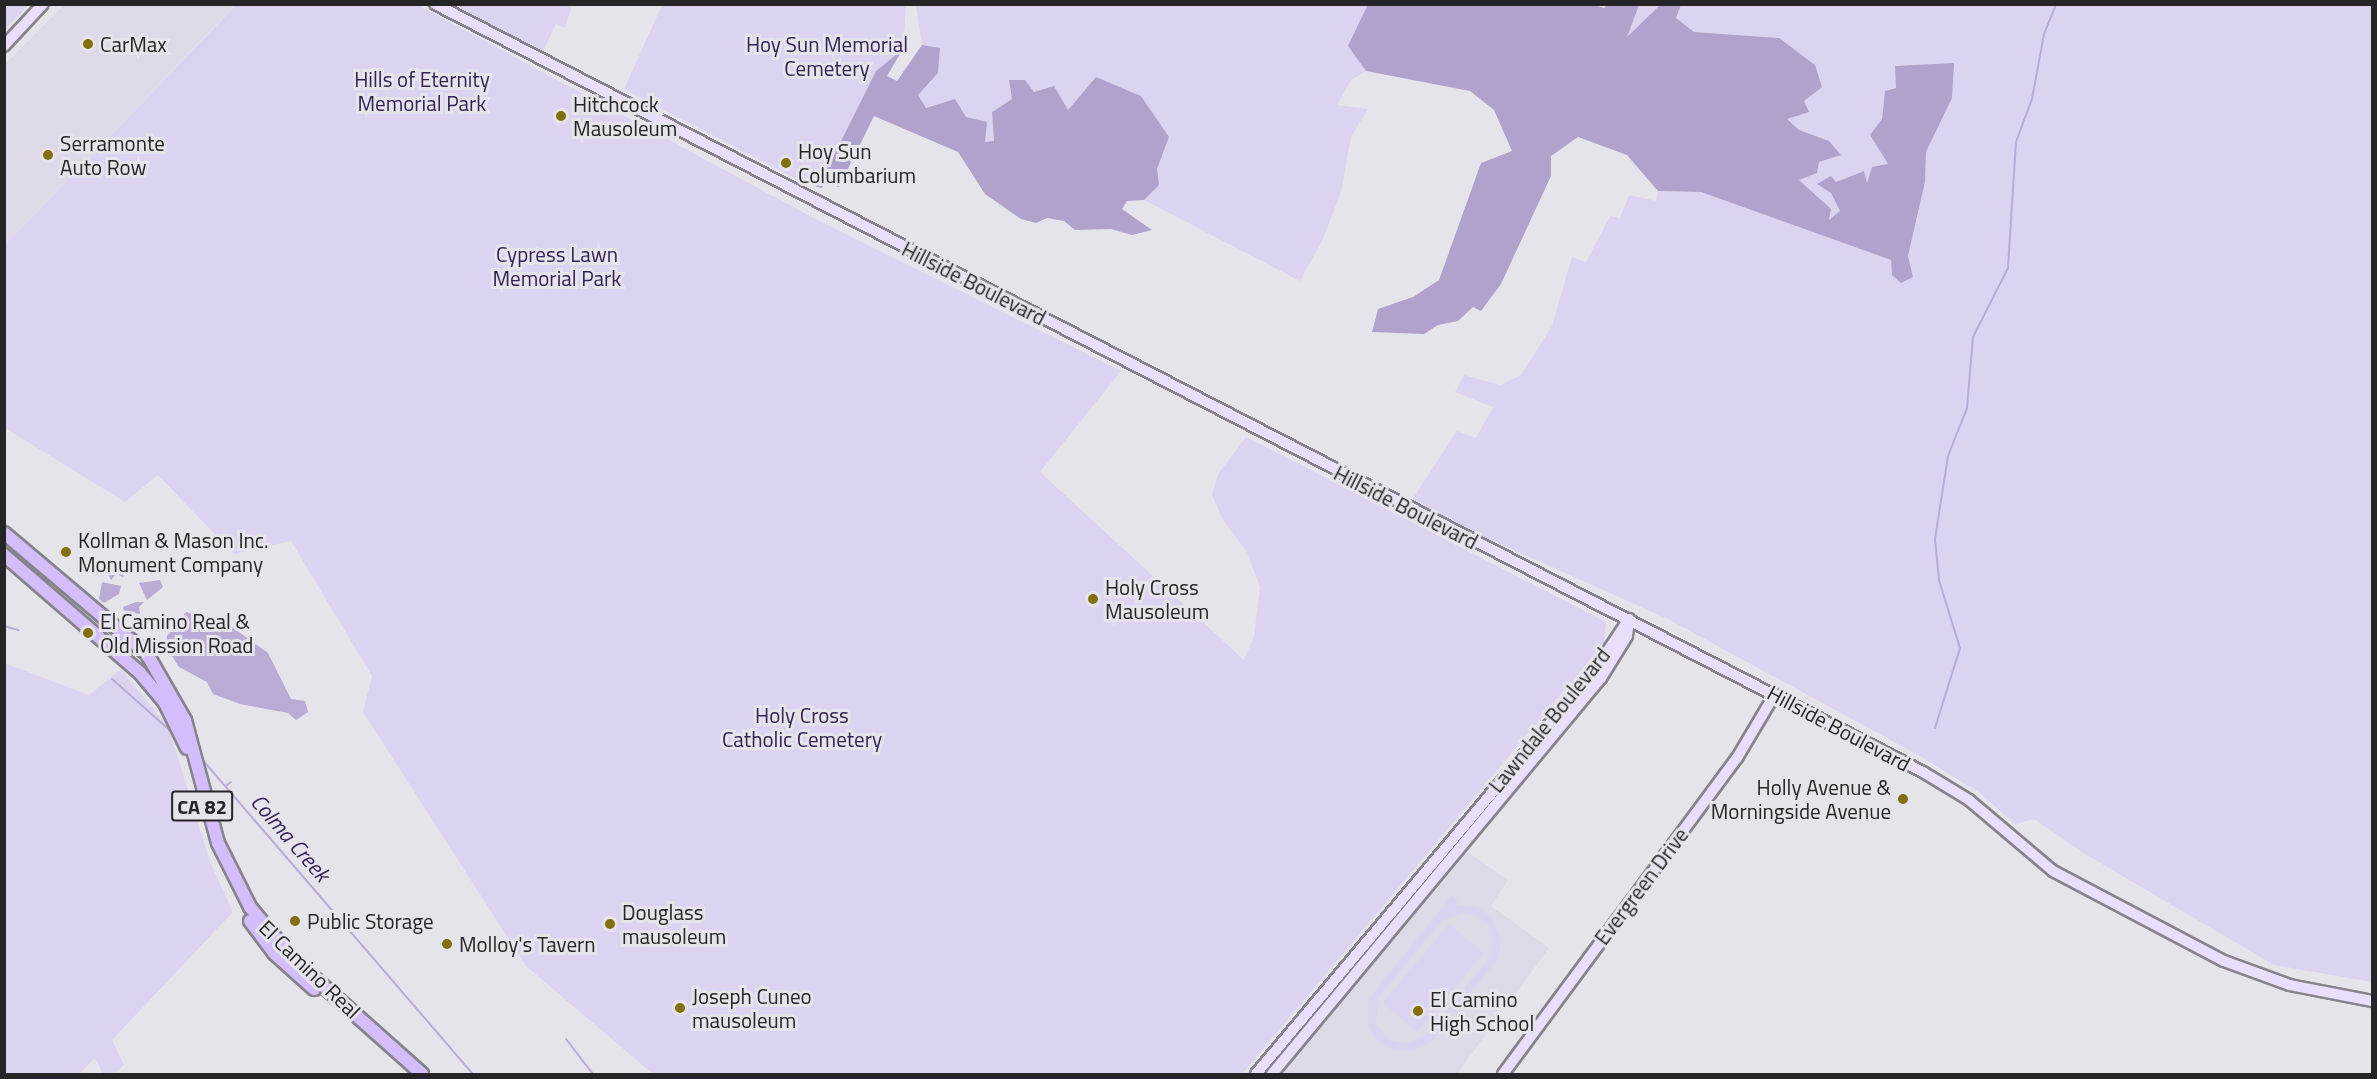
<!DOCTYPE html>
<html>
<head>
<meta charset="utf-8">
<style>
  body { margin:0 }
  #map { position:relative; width:2377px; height:1079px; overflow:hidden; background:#e6e4eb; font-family:"Titillium Web",sans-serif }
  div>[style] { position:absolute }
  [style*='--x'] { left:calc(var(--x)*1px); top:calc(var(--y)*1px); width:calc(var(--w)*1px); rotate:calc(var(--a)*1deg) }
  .built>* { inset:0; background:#ddd9e7 }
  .green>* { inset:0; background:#dcd3f0; transform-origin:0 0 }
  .forest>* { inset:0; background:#b0a2cc }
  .water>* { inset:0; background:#b9abd5 }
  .stream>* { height:2px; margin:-1px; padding:0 1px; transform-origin:1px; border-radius:1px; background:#b9abd5 }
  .roads { filter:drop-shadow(2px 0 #86848a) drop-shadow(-2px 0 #86848a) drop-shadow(0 2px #86848a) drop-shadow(0 -2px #86848a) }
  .secondary>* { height:10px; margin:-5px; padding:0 5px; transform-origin:5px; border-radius:5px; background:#eadefd }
  .primary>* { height:12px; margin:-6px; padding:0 6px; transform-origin:6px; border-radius:6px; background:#d4bdfb }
  .dots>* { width:16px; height:16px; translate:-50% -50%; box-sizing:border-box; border:3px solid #e6e4eb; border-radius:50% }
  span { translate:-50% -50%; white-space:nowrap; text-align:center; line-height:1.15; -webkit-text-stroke:6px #e6e4eb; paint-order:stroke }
  .shield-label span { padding:2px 4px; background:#e6e4eb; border:2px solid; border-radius:4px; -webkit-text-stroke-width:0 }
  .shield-label { font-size:20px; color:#252427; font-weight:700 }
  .poi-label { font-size:21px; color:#252427 }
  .left { translate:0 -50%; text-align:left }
  .right { translate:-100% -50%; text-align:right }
  .park-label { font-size:21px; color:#362155 }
  .street-label { font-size:21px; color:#252427 }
  .water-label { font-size:22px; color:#392357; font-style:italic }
  .frame { position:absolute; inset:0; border:6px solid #252427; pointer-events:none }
</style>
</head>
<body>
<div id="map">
  <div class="built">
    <div style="clip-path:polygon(64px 5px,235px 5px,5px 245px,5px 64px)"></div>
    <div style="clip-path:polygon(1468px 852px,1508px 880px,1491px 906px,1549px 948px,1457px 1074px,1280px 1074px)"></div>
  </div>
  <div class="green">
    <div style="clip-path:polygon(5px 4px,28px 5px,5px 30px,4px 5px)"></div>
    <div style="clip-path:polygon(237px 4px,418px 5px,808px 215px,1121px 371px,1040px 472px,1244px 660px,1254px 636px,1260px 587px,1247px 552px,1223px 520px,1212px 495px,1218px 474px,1246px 437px,1606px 622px,1604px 643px,1242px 1074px,653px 1074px,526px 966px,363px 712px,372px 676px,291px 541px,234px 554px,158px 475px,125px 502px,5px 428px,5px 245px)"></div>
    <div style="clip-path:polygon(454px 5px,572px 5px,565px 28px,556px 24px,543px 51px)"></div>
    <div style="clip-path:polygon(662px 5px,906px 5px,903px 49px,876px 71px,826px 171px,802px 182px,624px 89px)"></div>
    <div style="clip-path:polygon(916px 5px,1368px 5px,1349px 45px,1366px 71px,1351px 80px,1337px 105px,1368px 109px,1351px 137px,1341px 192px,1323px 239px,1300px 281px,1144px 200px,1159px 185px,1157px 169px,1169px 137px,1141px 96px,1096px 77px,1068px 111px,1009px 80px,1012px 99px,992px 112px,994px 142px,984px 142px,926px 109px,918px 95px,938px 73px,940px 48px,922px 45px)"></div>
    <div style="clip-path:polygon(1639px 5px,1667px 5px,1659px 6px,1626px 38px)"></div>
    <div style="clip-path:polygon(1681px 5px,2372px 5px,2372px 982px,2274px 965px,2085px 854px,2034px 819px,2015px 824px,1980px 793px,1920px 756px,1668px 619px,1431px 513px,1412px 500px,1457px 431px,1476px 438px,1493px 407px,1455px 392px,1464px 375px,1500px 385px,1521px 375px,1552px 326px,1572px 257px,1586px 262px,1610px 216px,1620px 218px,1629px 195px,1656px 201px,1658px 191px,1701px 192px,1891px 260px,1892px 275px,1913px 277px,1908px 256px,1925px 182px,1926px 152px,1952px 98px,1896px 88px,1885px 91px,1882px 119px,1870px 135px,1888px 164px,1867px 184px,1864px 171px,1835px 182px,1817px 184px,1831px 192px,1840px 212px,1829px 220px,1831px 209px,1798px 180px,1819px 162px,1840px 155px,1829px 141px,1799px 130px,1786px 119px,1804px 101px,1779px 38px,1694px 32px,1676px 18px)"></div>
    <div style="clip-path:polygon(4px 663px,89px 695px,121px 669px,169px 728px,210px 862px,233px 912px,112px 1040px,124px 1065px,114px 1074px,103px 1074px,95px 1058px,79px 1074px,5px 1074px)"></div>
    <div style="clip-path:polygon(evenodd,1452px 895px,1458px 900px,1455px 905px,1477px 907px,1492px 918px,1501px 940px,1499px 958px,1430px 1043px,1412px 1051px,1392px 1050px,1375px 1038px,1368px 1027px,1368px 1000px,1452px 895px,1464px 913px,1478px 917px,1489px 927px,1493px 941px,1489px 959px,1425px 1036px,1405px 1044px,1390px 1040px,1376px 1024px,1378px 998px,1442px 920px,1464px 913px)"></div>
    <div style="left:1449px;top:924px;width:45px;height:103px;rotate:40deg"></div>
  </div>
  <div class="forest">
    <div style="clip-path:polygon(1368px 4px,1592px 4px,1604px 8px,1608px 5px,1639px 5px,1627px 37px,1659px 6px,1681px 5px,1676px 18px,1694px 32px,1779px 38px,1815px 65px,1822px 87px,1804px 101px,1809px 112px,1787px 119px,1799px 130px,1829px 141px,1841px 155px,1819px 162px,1817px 173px,1799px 180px,1831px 209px,1829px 220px,1840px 211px,1831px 193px,1817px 184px,1831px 176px,1836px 182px,1864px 171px,1867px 183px,1872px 167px,1888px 164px,1870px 135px,1882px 119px,1885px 91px,1896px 88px,1895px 66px,1954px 63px,1952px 98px,1926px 152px,1925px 182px,1908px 256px,1913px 277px,1901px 283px,1892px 275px,1891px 260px,1701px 192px,1658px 191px,1627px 155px,1578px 137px,1551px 156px,1551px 176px,1501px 284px,1481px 311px,1473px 307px,1458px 321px,1438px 325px,1424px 334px,1372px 332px,1378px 309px,1413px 297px,1439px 280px,1481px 163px,1512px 151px,1494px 110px,1470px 91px,1366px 71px,1348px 46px)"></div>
    <div style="clip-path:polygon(922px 45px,940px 48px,938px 73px,918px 95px,926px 108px,955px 99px,966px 117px,987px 122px,985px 142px,994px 141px,992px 112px,1012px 99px,1009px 80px,1025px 80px,1034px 92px,1054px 86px,1068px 110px,1096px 77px,1141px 96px,1169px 137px,1157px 169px,1159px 185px,1144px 200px,1127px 201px,1122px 209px,1152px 230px,1132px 235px,1111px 229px,1075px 230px,1064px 221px,1047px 218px,1036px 223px,1021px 219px,985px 194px,958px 152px,874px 116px,839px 187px,827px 183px,821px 188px,802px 182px,826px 171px,876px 71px,903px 49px,887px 76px,897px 81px)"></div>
  </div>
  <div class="water">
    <div style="clip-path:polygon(124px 561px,131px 563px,123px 577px,116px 574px,111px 580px,106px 570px,121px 567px)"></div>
    <div style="clip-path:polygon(160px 580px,163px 587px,147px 600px,139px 583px)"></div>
    <div style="clip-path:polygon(102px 582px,121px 586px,119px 594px,104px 603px,99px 599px)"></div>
    <div style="clip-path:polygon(136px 602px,144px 602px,139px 607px,140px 614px,124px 611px,123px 607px)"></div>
    <div style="clip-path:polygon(186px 612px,225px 622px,268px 653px,291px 699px,305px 701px,308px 712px,296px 720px,288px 713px,240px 704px,213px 694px,207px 682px,179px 667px,166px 647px,167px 636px)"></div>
  </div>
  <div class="stream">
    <div style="--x:4;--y:626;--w:15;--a:16"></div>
    <div style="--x:112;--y:679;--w:84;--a:41.6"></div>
    <div style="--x:1935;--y:728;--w:84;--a:-72.6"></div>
    <div style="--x:1960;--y:648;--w:71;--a:-107.2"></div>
    <div style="--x:1939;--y:580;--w:41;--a:-95.6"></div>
    <div style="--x:1935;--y:539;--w:84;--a:-81.1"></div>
    <div style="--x:1948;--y:456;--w:52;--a:-68.4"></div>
    <div style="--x:1967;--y:408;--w:71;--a:-85.2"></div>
    <div style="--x:1973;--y:337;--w:77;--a:-63.1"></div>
    <div style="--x:2008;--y:268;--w:126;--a:-86.4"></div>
    <div style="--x:2016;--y:142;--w:46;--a:-69.6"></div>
    <div style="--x:2032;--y:99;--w:66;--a:-79.5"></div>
    <div style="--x:2044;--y:34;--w:32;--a:-68"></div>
    <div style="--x:201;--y:758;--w:417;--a:49.3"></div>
    <div style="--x:226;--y:786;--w:6;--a:-39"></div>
    <div style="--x:566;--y:1039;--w:44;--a:52.4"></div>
  </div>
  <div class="roads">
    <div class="secondary">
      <div style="--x:435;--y:4;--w:1675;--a:27.3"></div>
      <div style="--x:1923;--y:772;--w:54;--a:31.3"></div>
      <div style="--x:1969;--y:800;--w:110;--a:40.2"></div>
      <div style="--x:2053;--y:871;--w:193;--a:27.8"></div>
      <div style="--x:2224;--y:961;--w:70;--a:20"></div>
      <div style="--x:2290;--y:985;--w:84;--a:11"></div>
      <div style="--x:4;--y:46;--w:57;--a:-47.1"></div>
      <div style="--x:1256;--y:1074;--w:527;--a:-50"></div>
      <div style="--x:1595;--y:670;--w:61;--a:-56.3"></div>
      <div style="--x:1272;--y:1074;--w:515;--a:-50.28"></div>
      <div style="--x:1601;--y:678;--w:49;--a:-58.2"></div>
      <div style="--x:1627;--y:636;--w:17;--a:-83"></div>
      <div style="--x:1503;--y:1074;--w:393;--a:-53.5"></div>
      <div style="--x:1737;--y:758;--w:74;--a:-59.3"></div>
    </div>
    <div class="primary">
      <div style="--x:4;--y:533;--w:187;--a:40.2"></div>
      <div style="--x:147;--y:654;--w:76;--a:60.1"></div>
      <div style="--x:185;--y:720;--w:127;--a:75"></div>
      <div style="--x:218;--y:843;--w:72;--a:63.4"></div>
      <div style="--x:250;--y:907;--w:67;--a:50.4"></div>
      <div style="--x:293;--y:959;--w:173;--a:41.7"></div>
      <div style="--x:4;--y:555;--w:180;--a:40.9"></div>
      <div style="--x:140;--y:673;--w:39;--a:50"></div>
      <div style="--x:165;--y:703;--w:50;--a:63.9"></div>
      <div style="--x:250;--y:921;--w:40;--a:53"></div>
      <div style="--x:274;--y:953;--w:54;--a:42"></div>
    </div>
  </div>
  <div class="dots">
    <div style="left:88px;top:44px;background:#826f0d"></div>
    <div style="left:561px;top:116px;background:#826f0d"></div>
    <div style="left:48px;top:155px;background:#826f0d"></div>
    <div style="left:786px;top:163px;background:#826f0d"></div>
    <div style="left:66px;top:552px;background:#826f0d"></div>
    <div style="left:1093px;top:599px;background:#826f0d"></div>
    <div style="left:88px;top:633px;background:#826f0d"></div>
    <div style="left:1903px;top:799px;background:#826f0d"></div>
    <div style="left:295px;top:921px;background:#826f0d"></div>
    <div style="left:610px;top:924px;background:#826f0d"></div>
    <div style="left:447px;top:944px;background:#826f0d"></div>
    <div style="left:680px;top:1008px;background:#826f0d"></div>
    <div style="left:1418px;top:1011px;background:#826f0d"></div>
  </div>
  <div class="shield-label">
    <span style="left:202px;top:806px">CA 82</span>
  </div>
  <div class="poi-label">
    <span class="left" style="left:100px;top:44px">CarMax</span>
    <span class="left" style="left:573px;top:116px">Hitchcock<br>Mausoleum</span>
    <span class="left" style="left:60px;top:155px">Serramonte<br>Auto Row</span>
    <span class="left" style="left:798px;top:163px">Hoy Sun<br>Columbarium</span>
    <span class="left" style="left:78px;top:552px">Kollman &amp; Mason Inc.<br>Monument Company</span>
    <span class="left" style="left:1105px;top:599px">Holy Cross<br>Mausoleum</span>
    <span class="left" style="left:100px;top:633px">El Camino Real &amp;<br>Old Mission Road</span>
    <span class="right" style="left:1891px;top:799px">Holly Avenue &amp;<br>Morningside Avenue</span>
    <span class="left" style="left:622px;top:924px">Douglass<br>mausoleum</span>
    <span class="left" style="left:307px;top:921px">Public Storage</span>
    <span class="left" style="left:459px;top:944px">Molloy's Tavern</span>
    <span class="left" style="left:692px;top:1008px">Joseph Cuneo<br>mausoleum</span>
    <span class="left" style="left:1430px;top:1011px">El Camino<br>High School</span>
  </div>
  <div class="park-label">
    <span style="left:827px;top:56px">Hoy Sun Memorial<br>Cemetery</span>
    <span style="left:422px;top:91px">Hills of Eternity<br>Memorial Park</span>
    <span style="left:557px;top:266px">Cypress Lawn<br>Memorial Park</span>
    <span style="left:802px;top:727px">Holy Cross<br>Catholic Cemetery</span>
  </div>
  <div class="street-label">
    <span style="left:974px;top:283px;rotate:27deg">Hillside Boulevard</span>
    <span style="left:1406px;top:507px;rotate:27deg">Hillside Boulevard</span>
    <span style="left:1549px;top:720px;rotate:-51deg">Lawndale Boulevard</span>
    <span style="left:1839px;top:728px;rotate:28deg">Hillside Boulevard</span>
    <span style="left:1641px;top:886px;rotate:-53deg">Evergreen Drive</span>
    <span style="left:310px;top:969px;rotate:44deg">El Camino Real</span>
  </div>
  <div class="water-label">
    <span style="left:290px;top:838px;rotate:49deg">Colma Creek</span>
  </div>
  <div class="frame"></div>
</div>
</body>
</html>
